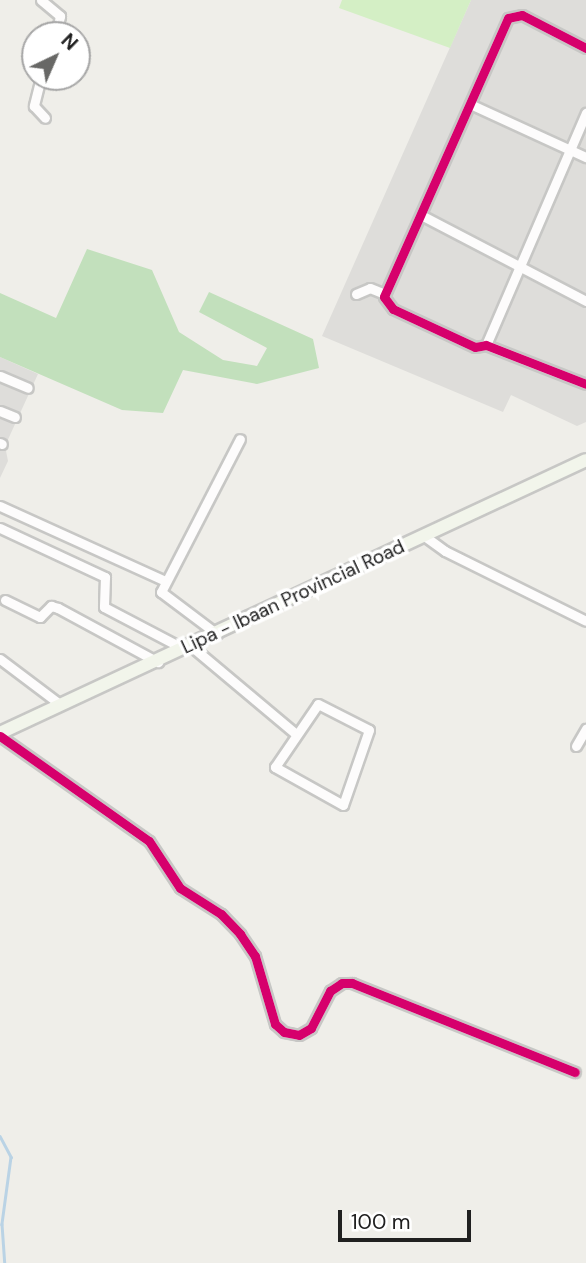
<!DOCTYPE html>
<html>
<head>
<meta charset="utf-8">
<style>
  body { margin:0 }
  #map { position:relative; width:586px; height:1263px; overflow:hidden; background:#efeee9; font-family:"DM Sans",sans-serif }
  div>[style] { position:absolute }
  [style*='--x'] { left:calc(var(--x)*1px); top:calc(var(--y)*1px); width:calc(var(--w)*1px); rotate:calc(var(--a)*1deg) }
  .residential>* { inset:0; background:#deddda }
  .grass>* { inset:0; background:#d4efc5 }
  .forest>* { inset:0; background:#c2e0bc }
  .stream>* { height:2.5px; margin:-1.25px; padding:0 1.25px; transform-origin:1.25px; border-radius:1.25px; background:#bad3e5 }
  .roads { filter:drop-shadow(2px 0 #c7c7c5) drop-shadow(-2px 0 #c7c7c5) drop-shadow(0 2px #c7c7c5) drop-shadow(0 -2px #c7c7c5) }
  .street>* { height:9px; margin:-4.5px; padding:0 4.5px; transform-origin:4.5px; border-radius:4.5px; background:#fdfcfc }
  .secondary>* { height:12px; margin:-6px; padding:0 6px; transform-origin:6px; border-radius:6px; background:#f2f5eb }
  .cycleway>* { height:9px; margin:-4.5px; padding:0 4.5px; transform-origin:4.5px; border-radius:4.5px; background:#d6006c }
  span { translate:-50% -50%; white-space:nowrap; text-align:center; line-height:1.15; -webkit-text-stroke:7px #fff; paint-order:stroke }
  .street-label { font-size:19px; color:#202020 }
  .north { position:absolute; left:21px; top:21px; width:70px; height:70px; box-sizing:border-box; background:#fff; border:2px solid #a6a6a6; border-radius:50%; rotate:44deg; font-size:19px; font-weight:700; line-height:28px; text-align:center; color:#202020 }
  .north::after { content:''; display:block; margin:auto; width:24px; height:32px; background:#686866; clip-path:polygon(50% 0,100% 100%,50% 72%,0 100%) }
  .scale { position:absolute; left:338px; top:1210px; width:133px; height:32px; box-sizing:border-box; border:4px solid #202020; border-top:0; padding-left:9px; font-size:21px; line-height:24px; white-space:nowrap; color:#202020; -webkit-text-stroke:5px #fff; paint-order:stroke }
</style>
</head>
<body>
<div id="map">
  <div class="residential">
    <div style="clip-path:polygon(471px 0,586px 0,586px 422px,577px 426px,511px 395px,503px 412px,322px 336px)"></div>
    <div style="clip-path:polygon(0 357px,38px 374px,5px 446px,8px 461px,0 478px)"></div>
  </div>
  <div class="grass">
    <div style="clip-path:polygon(342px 0,471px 0,450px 48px,339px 8px)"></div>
  </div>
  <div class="forest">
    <div style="clip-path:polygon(87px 249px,152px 270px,179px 332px,223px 360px,257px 366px,267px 348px,199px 312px,209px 292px,313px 339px,319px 368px,257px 384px,183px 370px,163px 413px,122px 410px,0 357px,0 293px,56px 318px)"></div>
  </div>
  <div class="stream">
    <div style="--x:0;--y:1136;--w:24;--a:62"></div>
    <div style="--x:11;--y:1157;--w:68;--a:97.7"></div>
    <div style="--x:2;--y:1224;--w:39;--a:86"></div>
  </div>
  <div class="roads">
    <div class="street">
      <div style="--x:41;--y:0;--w:25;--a:40"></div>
      <div style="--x:60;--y:16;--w:19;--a:102"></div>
      <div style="--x:586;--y:48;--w:72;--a:-152.7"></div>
      <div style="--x:522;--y:15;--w:14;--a:168"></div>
      <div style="--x:508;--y:18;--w:305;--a:114"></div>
      <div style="--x:384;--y:297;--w:15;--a:53"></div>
      <div style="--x:393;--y:309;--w:90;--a:24.9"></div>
      <div style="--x:475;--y:347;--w:11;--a:-10"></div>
      <div style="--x:486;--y:345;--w:107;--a:21.3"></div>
      <div style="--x:41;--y:77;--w:30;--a:104"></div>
      <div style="--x:34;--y:106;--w:16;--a:47"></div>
      <div style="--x:470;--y:104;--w:128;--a:24.6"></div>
      <div style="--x:421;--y:215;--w:186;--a:27.5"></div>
      <div style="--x:356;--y:294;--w:15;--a:-23"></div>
      <div style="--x:370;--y:288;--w:16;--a:22"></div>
      <div style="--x:486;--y:345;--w:253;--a:-66.7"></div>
      <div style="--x:0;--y:376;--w:30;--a:23"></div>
      <div style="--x:0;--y:411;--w:16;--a:22"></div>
      <div style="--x:0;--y:443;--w:2;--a:27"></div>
      <div style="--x:0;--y:506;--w:181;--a:24.4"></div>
      <div style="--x:0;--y:528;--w:116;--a:25"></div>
      <div style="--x:105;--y:577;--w:30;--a:92"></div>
      <div style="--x:104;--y:607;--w:90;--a:27.7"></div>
      <div style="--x:423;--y:535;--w:27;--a:36"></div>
      <div style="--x:445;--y:551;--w:157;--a:26.4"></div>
      <div style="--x:5;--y:600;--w:39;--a:26"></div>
      <div style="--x:40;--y:617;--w:16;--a:-45"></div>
      <div style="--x:51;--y:606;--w:7;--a:16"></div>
      <div style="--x:58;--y:608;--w:114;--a:28.4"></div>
      <div style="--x:217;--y:634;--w:70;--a:-143.1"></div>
      <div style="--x:161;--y:592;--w:172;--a:-62.7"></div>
      <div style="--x:191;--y:646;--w:137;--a:40"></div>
      <div style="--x:0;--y:659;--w:76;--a:37"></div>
      <div style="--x:318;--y:704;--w:57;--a:27"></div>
      <div style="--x:369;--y:730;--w:79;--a:109.1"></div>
      <div style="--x:343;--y:805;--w:78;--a:-150.8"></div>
      <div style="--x:275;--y:767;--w:76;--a:-55.7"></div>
      <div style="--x:0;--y:736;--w:182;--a:35.2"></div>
      <div style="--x:149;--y:841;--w:56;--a:56.6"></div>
      <div style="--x:180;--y:888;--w:49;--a:32.4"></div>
      <div style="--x:221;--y:914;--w:28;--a:46"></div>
      <div style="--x:240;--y:934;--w:27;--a:56"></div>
      <div style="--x:255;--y:956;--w:71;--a:73.6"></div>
      <div style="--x:275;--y:1024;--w:12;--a:42"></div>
      <div style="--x:284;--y:1032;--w:15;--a:11"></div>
      <div style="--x:299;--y:1035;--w:14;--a:-30"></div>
      <div style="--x:311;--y:1028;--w:42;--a:-62.8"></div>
      <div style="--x:330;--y:991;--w:14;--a:-34"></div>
      <div style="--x:342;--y:983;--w:10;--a:0"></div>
      <div style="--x:352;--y:983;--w:240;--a:21.8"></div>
      <div style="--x:576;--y:746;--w:20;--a:-60"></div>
    </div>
    <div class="secondary">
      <div style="--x:0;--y:733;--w:646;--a:-24.98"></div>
    </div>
  </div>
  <div class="cycleway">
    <div style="--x:586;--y:48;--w:72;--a:-152.7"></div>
    <div style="--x:522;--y:15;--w:14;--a:168"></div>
    <div style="--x:508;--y:18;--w:305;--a:114"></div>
    <div style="--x:384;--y:297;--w:15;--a:53"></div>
    <div style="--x:393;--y:309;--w:90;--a:24.9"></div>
    <div style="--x:475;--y:347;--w:11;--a:-10"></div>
    <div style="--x:486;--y:345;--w:107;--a:21.3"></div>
    <div style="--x:0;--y:736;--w:182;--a:35.2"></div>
    <div style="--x:149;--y:841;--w:56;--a:56.6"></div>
    <div style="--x:180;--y:888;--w:49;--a:32.4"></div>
    <div style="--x:221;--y:914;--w:28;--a:46"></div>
    <div style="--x:240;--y:934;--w:27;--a:56"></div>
    <div style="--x:255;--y:956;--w:71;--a:73.6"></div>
    <div style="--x:275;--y:1024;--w:12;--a:42"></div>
    <div style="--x:284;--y:1032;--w:15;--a:11"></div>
    <div style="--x:299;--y:1035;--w:14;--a:-30"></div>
    <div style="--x:311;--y:1028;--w:42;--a:-62.8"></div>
    <div style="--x:330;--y:991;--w:14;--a:-34"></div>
    <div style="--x:342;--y:983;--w:10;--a:0"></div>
    <div style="--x:352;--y:983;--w:240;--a:21.8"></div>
  </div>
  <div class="street-label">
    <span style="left:293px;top:597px;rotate:-25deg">Lipa - Ibaan Provincial Road</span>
  </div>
  <div class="north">N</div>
  <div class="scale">100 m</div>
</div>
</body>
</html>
